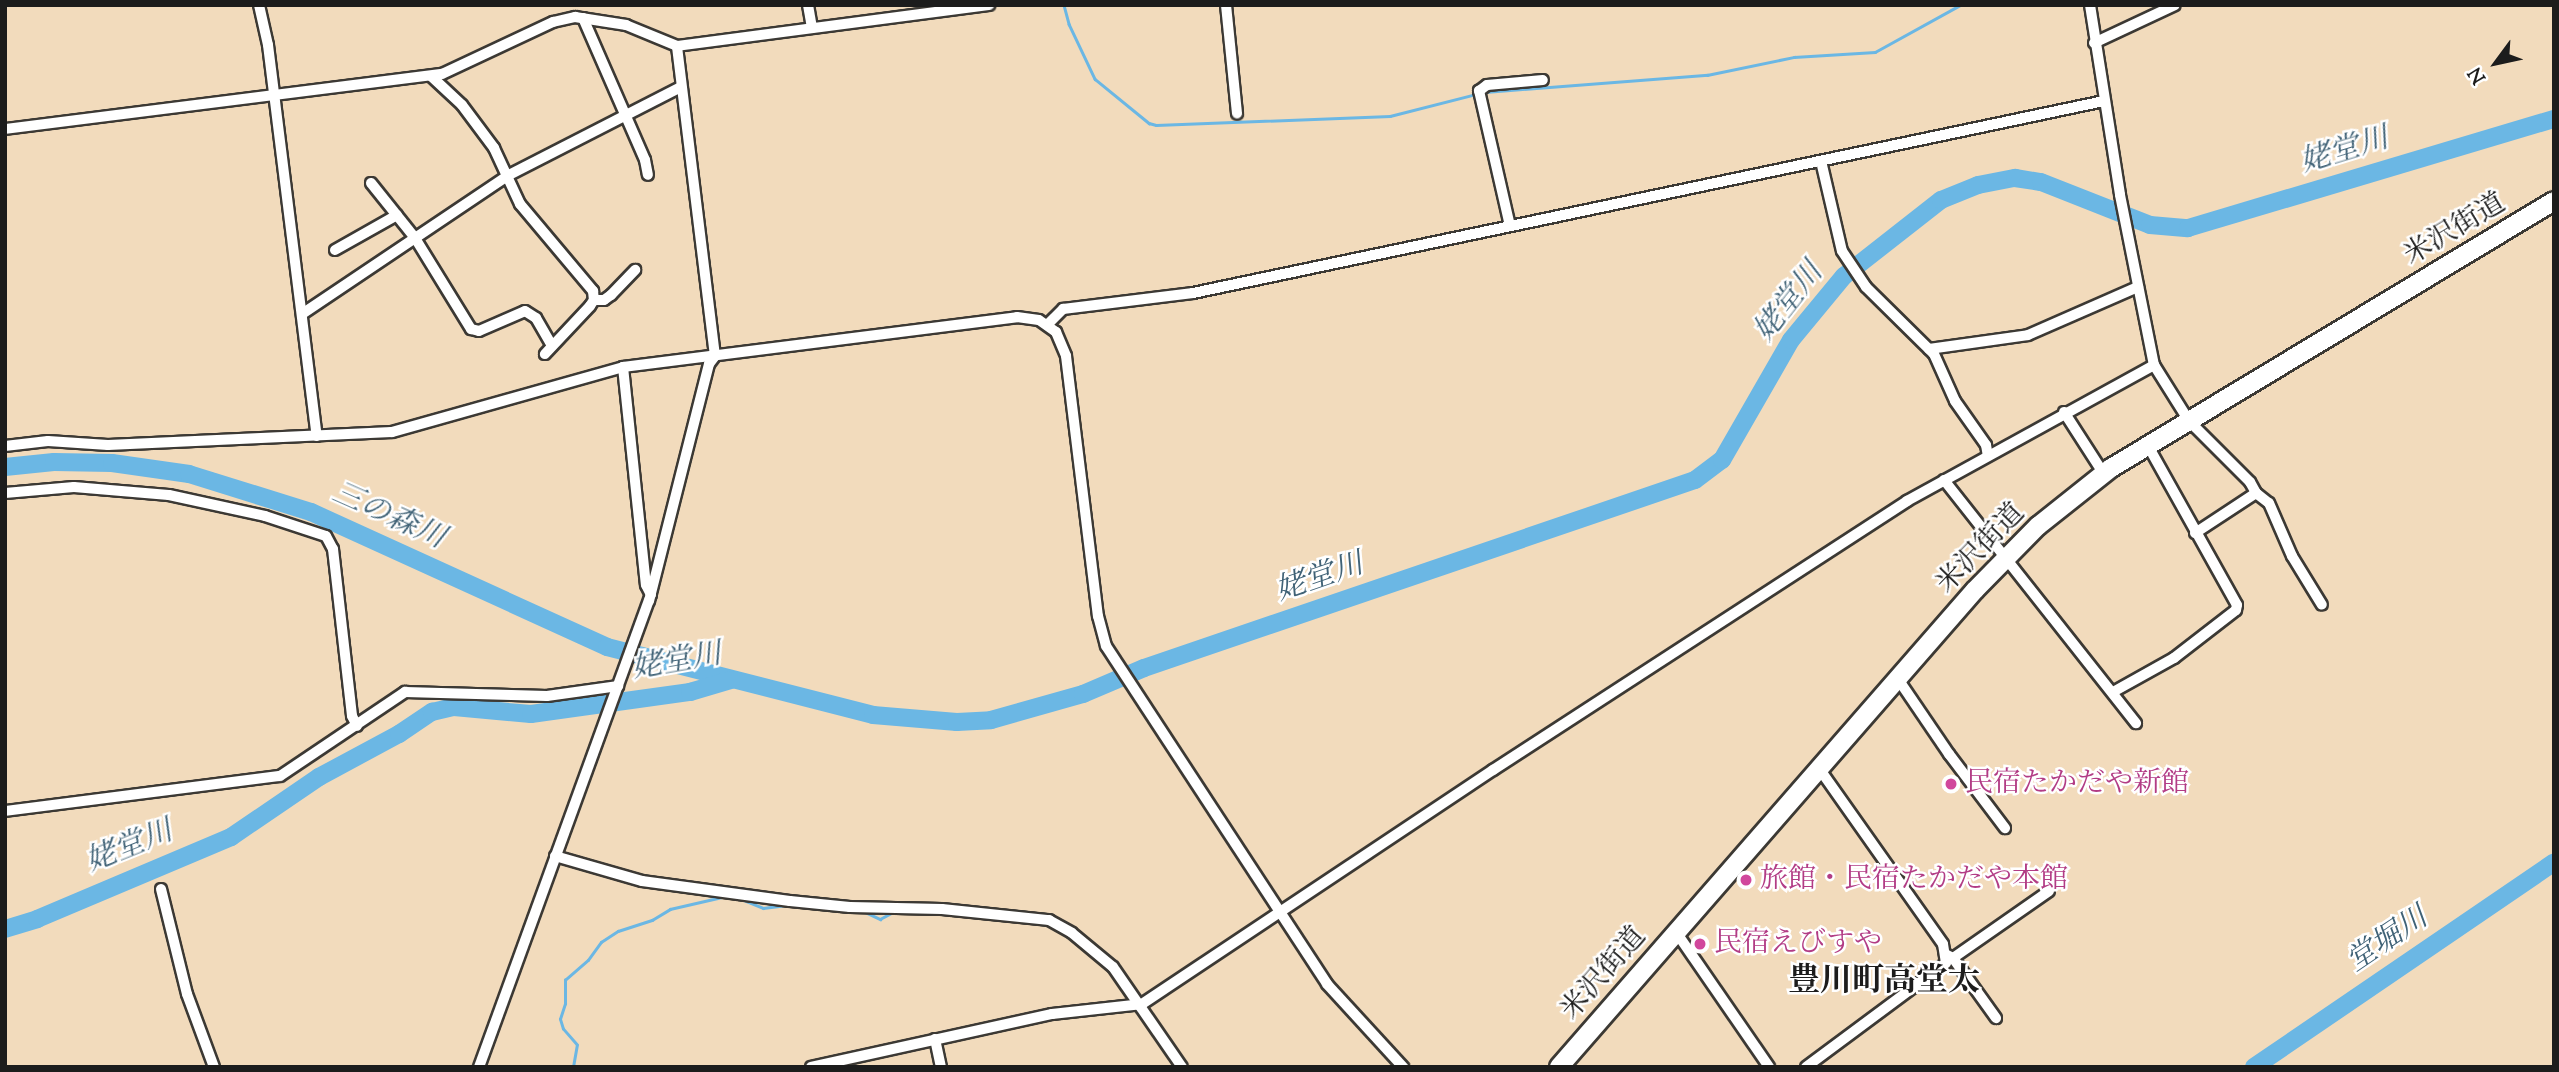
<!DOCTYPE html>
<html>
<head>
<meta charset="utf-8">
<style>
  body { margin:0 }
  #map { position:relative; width:2559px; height:1072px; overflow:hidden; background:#f2dbbc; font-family:"Sorts Mill Goudy","Noto Serif JP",serif }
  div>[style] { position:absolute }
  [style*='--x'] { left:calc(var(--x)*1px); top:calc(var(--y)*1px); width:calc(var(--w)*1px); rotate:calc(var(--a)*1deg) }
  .stream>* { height:2.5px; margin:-1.25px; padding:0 1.25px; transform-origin:1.25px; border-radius:1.25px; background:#6bb7e4 }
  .river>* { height:18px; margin:-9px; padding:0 9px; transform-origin:9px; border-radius:9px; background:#6bb7e4 }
  .roads { filter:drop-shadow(2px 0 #3c3934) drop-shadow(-2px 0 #3c3934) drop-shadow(0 2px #3c3934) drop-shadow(0 -2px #3c3934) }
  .minor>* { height:10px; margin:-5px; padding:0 5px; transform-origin:5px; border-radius:5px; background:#fff }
  .trunk>* { height:18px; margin:-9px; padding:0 9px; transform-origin:9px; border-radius:9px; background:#fff }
  .dots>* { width:19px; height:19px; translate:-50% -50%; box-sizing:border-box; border:4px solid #fff; border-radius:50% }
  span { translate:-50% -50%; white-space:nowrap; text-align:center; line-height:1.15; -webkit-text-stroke:5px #fff; paint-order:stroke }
  .street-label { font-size:28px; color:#1c1c1c }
  .hotel-label { font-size:28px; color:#b23c85 }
  .left { translate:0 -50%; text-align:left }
  .water-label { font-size:30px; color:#406276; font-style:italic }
  .quarter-label { font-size:32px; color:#1c1c1c; font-weight:700 }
  .frame { position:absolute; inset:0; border:7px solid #1c1c1c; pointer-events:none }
  .north { position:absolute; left:2461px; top:28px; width:70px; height:70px; -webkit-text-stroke:5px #fff; paint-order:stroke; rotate:237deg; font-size:19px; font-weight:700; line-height:28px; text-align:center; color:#1c1c1c }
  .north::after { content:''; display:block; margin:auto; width:24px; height:32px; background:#1c1c1c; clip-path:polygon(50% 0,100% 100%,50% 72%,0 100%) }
</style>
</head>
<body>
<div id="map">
  <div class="stream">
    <div style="--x:1064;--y:5;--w:20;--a:75"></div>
    <div style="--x:1069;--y:24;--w:61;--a:64.7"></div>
    <div style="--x:1095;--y:79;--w:70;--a:39.2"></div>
    <div style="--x:1149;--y:123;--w:7;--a:16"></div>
    <div style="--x:1156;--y:125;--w:234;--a:-2.2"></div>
    <div style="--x:1390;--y:116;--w:89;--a:-14.3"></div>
    <div style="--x:1485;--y:92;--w:223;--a:-4.4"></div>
    <div style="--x:1707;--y:75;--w:89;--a:-11.7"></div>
    <div style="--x:1794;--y:57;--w:81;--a:-3.5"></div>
    <div style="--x:1875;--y:52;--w:97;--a:-28.9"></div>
    <div style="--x:741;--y:899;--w:24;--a:22"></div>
    <div style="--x:763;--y:908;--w:26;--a:-7"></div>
    <div style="--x:865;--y:912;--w:17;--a:25"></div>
    <div style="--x:880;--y:919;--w:15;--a:-28"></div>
    <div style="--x:1076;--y:943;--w:43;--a:39.3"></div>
    <div style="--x:1123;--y:988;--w:15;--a:62"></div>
    <div style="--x:573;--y:1067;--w:22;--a:-80"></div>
    <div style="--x:577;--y:1045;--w:21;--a:-131"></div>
    <div style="--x:563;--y:1029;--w:10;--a:-107"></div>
    <div style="--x:560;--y:1019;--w:16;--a:-72"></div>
    <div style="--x:565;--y:1004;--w:24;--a:-90"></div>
    <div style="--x:565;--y:980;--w:30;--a:-41"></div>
    <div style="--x:588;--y:960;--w:22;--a:-54"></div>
    <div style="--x:601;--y:942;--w:20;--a:-33"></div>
    <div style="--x:618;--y:931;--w:36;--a:-18"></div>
    <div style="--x:652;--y:920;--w:21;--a:-31"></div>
    <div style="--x:670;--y:909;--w:53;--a:-13"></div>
  </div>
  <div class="river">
    <div style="--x:5;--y:467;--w:49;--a:-5.8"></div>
    <div style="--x:54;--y:462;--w:58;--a:1"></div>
    <div style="--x:112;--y:463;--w:78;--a:8.1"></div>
    <div style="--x:189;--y:474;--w:128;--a:17.3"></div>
    <div style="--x:311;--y:512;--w:325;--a:24.5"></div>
    <div style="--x:607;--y:647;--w:275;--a:14.3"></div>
    <div style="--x:873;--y:715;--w:84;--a:4.8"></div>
    <div style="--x:957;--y:722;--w:34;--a:-3"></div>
    <div style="--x:991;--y:720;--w:96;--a:-15.8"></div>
    <div style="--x:1083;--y:694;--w:66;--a:-23.1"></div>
    <div style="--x:1144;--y:668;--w:582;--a:-18.84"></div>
    <div style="--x:1695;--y:480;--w:34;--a:-37"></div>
    <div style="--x:1722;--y:460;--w:138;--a:-60.1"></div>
    <div style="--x:1791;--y:340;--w:83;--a:-50.4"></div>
    <div style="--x:1844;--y:276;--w:123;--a:-38.1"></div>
    <div style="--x:1941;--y:200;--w:40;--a:-22"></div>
    <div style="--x:1978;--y:185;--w:38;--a:-11"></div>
    <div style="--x:2015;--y:178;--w:26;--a:9"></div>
    <div style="--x:2041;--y:182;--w:117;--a:21.5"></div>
    <div style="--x:2150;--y:225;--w:38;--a:5"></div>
    <div style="--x:2188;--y:228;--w:382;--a:-16.6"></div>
    <div style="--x:5;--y:929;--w:34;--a:-17"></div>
    <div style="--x:37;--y:919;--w:211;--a:-22.9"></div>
    <div style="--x:231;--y:837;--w:107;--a:-34.3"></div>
    <div style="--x:319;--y:777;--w:91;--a:-28.3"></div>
    <div style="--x:399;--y:734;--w:40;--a:-34"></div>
    <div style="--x:432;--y:712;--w:23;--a:-13"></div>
    <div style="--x:454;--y:707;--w:77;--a:5.2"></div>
    <div style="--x:531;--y:714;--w:161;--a:-7.9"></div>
    <div style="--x:690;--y:692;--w:43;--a:-16.3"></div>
    <div style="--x:2254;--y:1067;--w:363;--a:-34.3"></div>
  </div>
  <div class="roads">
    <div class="minor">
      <div style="--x:259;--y:5;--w:41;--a:77.3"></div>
      <div style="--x:268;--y:45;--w:394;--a:82.9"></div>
      <div style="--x:808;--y:5;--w:23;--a:80"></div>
      <div style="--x:1226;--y:5;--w:109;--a:84.2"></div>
      <div style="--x:2090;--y:5;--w:192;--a:81"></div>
      <div style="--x:2120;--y:195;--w:173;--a:78.7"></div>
      <div style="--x:2154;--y:365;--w:66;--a:58"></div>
      <div style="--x:2189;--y:421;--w:86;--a:45"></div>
      <div style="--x:2250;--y:482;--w:13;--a:61"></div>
      <div style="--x:2256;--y:493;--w:73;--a:146.7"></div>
      <div style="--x:583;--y:18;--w:155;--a:66.4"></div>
      <div style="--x:645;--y:160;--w:15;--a:79"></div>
      <div style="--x:2094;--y:43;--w:89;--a:-25.1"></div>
      <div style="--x:431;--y:76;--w:42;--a:43.1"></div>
      <div style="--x:462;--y:105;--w:54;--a:53.3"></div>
      <div style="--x:494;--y:148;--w:62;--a:65.1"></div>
      <div style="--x:520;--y:204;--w:114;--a:50"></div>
      <div style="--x:593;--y:291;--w:9;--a:84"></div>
      <div style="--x:594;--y:300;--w:7;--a:124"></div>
      <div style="--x:590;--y:306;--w:66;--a:133.2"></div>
      <div style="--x:5;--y:129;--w:440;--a:-7.2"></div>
      <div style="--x:442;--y:74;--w:123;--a:-25.1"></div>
      <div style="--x:553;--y:22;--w:23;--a:-13"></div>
      <div style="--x:575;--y:17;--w:52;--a:8.9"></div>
      <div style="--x:626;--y:25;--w:55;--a:22.4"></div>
      <div style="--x:677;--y:46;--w:315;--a:-7.5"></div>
      <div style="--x:1821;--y:161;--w:92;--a:76.9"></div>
      <div style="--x:1842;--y:251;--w:43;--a:56.3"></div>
      <div style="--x:1866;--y:287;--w:95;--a:44.6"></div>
      <div style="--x:1934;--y:354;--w:51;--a:65.9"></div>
      <div style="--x:1955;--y:401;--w:54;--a:54.8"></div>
      <div style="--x:1986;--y:445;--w:11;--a:80"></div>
      <div style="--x:371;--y:183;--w:70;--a:51.3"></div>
      <div style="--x:415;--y:238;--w:107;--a:58.4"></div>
      <div style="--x:471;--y:329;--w:8;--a:14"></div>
      <div style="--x:479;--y:331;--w:50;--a:-23.5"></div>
      <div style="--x:525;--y:311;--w:13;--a:32"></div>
      <div style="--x:536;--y:318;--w:32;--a:60"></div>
      <div style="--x:1510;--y:226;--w:139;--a:-102.9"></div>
      <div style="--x:1479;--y:91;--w:10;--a:-37"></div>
      <div style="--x:1487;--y:85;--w:56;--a:-5.1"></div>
      <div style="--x:335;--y:250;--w:71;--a:-29.4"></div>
      <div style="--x:594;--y:300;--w:10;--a:0"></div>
      <div style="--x:604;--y:300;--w:9;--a:-36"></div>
      <div style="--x:611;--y:295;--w:35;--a:-46"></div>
      <div style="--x:302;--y:314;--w:249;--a:-33.9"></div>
      <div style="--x:509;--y:175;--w:193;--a:-27.1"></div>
      <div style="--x:1047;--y:325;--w:23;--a:-45"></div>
      <div style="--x:1063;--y:309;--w:131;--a:-7"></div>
      <div style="--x:1193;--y:293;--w:931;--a:-11.9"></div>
      <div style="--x:1929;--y:349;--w:100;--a:-8"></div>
      <div style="--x:2028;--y:335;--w:120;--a:-23.6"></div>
      <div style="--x:623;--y:367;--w:219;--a:84"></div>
      <div style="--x:646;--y:585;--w:11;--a:63"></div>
      <div style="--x:2064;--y:412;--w:74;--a:57.2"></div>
      <div style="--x:5;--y:446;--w:43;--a:-6.6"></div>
      <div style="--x:48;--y:441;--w:60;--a:3.8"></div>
      <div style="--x:108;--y:445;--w:284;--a:-2.6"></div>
      <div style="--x:392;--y:432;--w:240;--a:-15.7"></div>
      <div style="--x:623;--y:367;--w:397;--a:-7.2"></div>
      <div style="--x:1017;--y:317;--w:22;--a:8"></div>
      <div style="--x:1039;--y:320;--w:21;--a:35"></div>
      <div style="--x:1056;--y:332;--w:26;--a:67"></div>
      <div style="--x:1066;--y:356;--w:262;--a:83"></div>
      <div style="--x:1098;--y:616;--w:31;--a:75"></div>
      <div style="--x:1106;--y:646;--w:404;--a:56.8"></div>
      <div style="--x:1327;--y:984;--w:113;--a:47.5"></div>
      <div style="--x:1944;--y:480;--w:310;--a:51.7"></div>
      <div style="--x:5;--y:493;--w:69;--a:-5"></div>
      <div style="--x:74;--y:487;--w:95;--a:4.8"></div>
      <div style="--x:169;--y:495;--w:98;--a:12.3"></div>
      <div style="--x:265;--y:516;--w:64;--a:18.2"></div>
      <div style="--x:326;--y:536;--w:15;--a:62"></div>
      <div style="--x:333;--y:549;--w:168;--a:83.5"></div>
      <div style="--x:352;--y:716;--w:11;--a:63"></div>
      <div style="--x:2256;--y:493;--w:16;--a:38"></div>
      <div style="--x:2269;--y:503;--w:58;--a:66.5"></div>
      <div style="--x:2292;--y:556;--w:57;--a:58.5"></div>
      <div style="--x:1898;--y:679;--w:91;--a:55.8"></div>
      <div style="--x:1949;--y:754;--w:93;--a:52.9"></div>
      <div style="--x:2113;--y:692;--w:70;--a:-29.1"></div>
      <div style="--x:2174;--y:658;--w:78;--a:-37.7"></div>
      <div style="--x:2236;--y:610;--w:5;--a:-79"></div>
      <div style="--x:2237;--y:605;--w:182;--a:-119.2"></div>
      <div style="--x:5;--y:811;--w:277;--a:-7.3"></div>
      <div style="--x:280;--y:776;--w:151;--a:-33.9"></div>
      <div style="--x:405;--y:692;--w:142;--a:1.6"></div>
      <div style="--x:547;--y:696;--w:72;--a:-8"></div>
      <div style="--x:555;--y:856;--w:91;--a:16"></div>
      <div style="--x:642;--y:881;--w:149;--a:7.7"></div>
      <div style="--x:790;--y:901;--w:60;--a:5.7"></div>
      <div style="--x:850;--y:907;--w:92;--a:1.2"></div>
      <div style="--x:942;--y:909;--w:108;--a:5.9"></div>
      <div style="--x:1049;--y:920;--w:26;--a:29"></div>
      <div style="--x:1072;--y:933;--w:53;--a:39.7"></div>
      <div style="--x:1113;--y:967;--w:121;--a:55.4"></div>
      <div style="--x:161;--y:889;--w:108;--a:76.1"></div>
      <div style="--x:187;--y:994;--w:78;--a:69.7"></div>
      <div style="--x:1676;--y:932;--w:164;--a:55.4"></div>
      <div style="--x:1947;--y:955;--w:7;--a:27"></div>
      <div style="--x:1953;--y:958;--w:74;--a:54.4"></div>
      <div style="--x:1953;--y:958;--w:117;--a:-34.9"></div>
      <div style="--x:935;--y:1039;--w:29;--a:78"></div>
      <div style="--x:479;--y:1067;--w:496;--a:-70"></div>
      <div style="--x:649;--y:601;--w:244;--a:-75.8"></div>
      <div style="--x:709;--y:364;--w:10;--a:-53"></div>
      <div style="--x:715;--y:356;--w:312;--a:-97"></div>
      <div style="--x:811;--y:1067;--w:247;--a:-12.4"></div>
      <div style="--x:1052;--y:1014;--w:91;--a:-6.3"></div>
      <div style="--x:1142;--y:1004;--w:422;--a:-33.7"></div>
      <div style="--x:1493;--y:770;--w:494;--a:-33"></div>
      <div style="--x:1907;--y:501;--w:282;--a:-28.8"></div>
      <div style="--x:1806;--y:1067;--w:174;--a:-36.6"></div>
      <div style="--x:1946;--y:963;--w:19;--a:-99"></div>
      <div style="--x:1943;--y:944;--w:215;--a:-125.2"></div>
    </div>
    <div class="trunk">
      <div style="--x:1559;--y:1067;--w:633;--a:-48.91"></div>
      <div style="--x:1975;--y:590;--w:90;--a:-45.5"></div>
      <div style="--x:2038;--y:526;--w:93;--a:-38.5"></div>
      <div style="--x:2111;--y:468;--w:517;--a:-31.08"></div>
    </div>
  </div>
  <div class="dots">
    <div style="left:1951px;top:784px;background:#d1479c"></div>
    <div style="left:1746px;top:880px;background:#d1479c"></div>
    <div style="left:1700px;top:944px;background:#d1479c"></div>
  </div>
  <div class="street-label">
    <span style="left:2455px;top:230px;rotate:-31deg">米沢街道</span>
    <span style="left:1981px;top:549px;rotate:-46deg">米沢街道</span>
    <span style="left:1604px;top:974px;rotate:-49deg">米沢街道</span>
  </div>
  <div class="hotel-label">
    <span class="left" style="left:1965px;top:784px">民宿たかだや新館</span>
    <span class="left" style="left:1760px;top:880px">旅館・民宿たかだや本館</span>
    <span class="left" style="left:1714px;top:944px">民宿えびすや</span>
  </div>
  <div class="water-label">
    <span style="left:2345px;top:152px;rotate:-17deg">姥堂川</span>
    <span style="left:1790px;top:303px;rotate:-52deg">姥堂川</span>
    <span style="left:388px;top:517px;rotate:24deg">三の森川</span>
    <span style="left:1320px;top:579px;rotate:-19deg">姥堂川</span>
    <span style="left:677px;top:663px;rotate:-10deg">姥堂川</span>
    <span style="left:130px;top:848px;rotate:-22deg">姥堂川</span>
    <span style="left:2388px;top:941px;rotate:-34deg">堂堀川</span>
  </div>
  <div class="quarter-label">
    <span style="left:1884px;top:982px">豊川町高堂太</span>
  </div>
  <div class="frame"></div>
  <div class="north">N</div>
</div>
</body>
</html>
